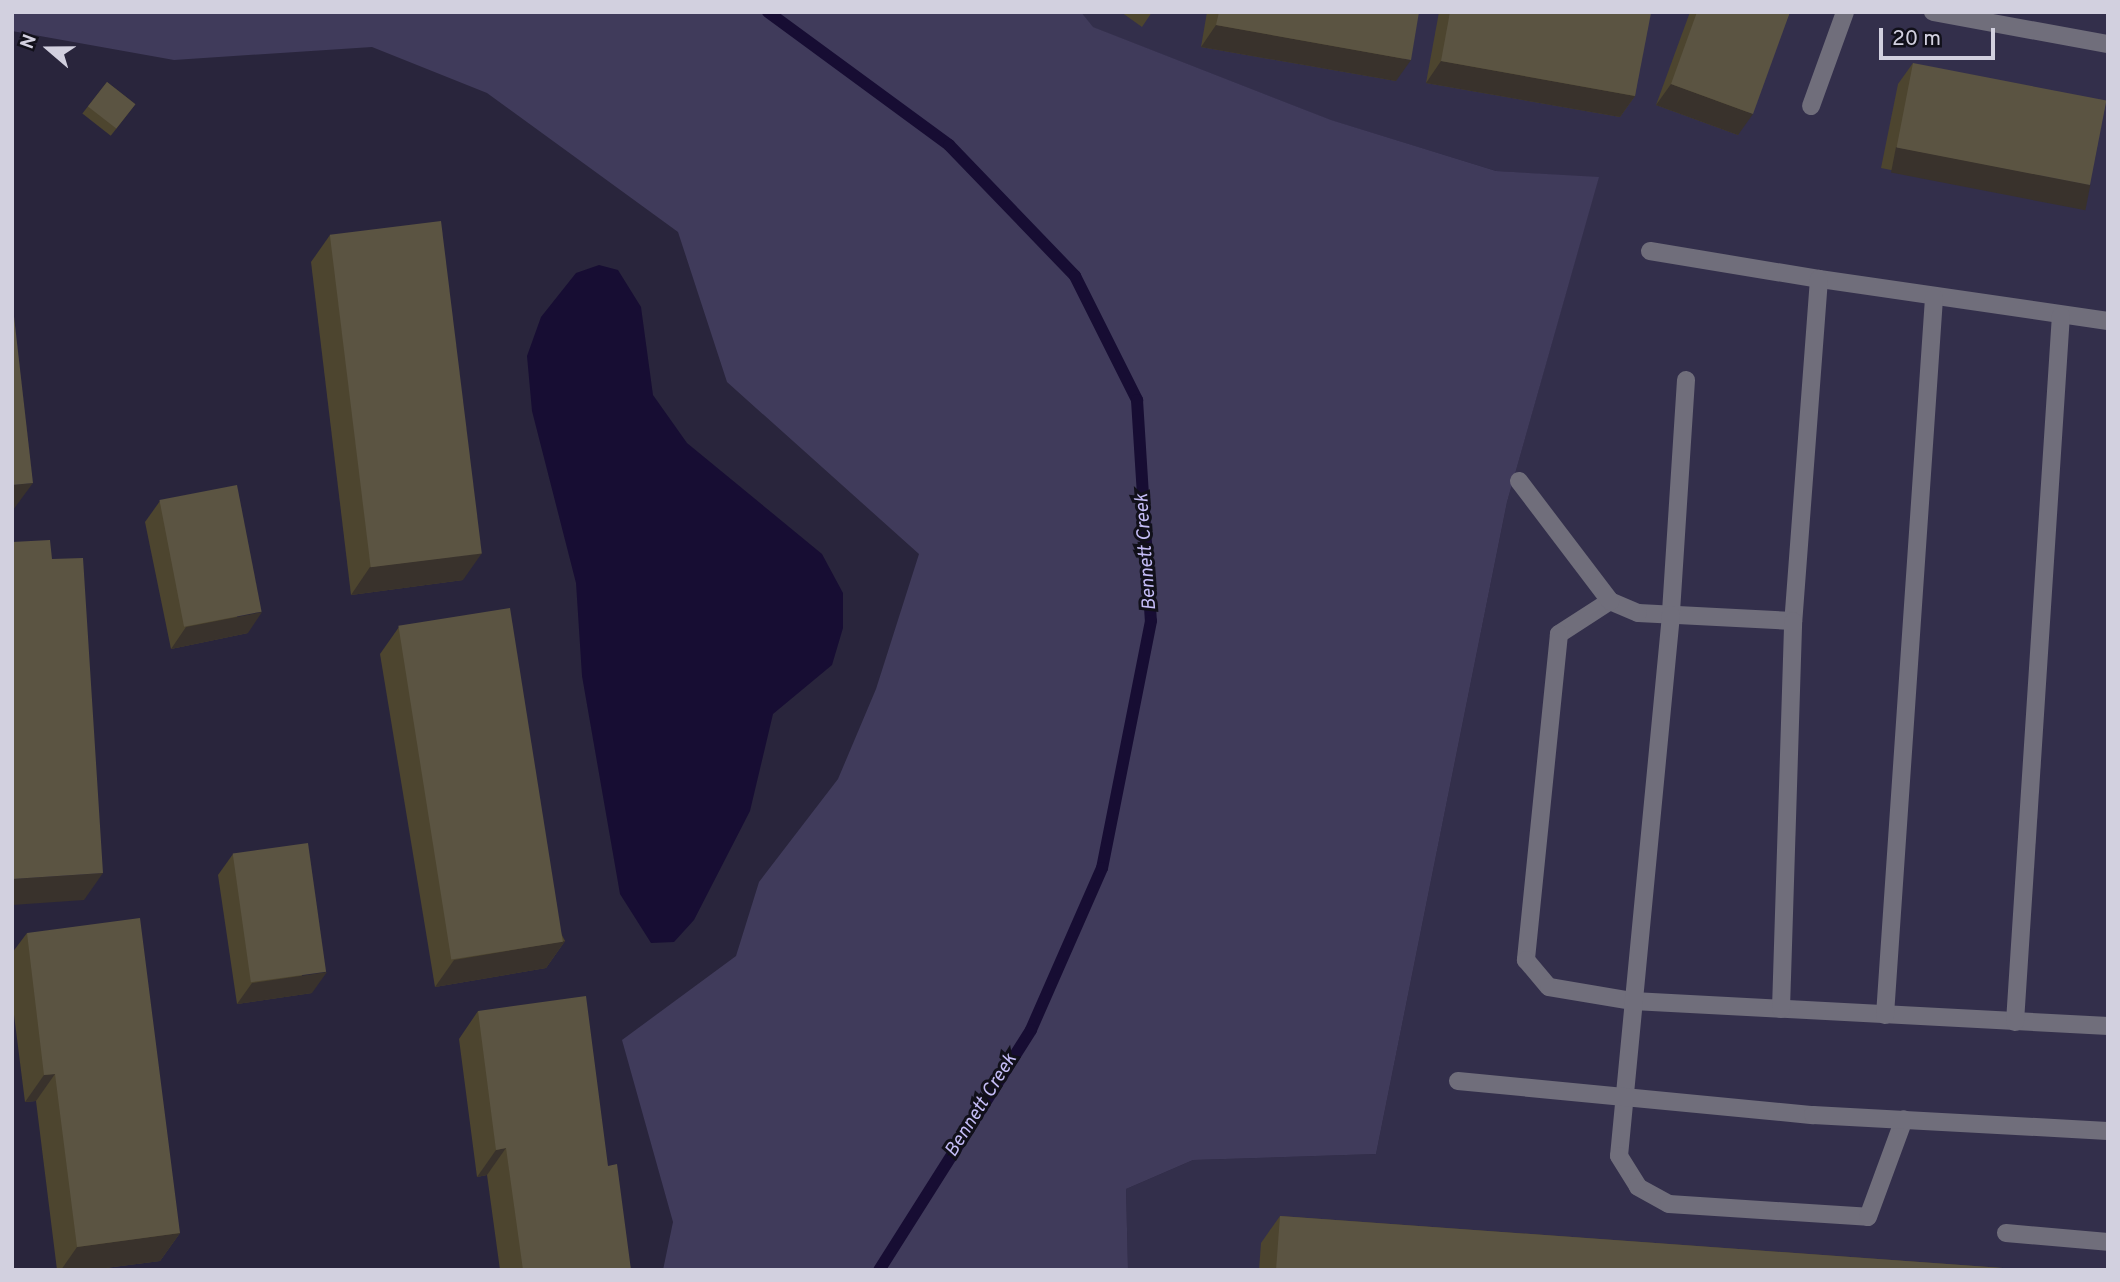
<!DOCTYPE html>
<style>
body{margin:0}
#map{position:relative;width:2120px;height:1282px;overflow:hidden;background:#29253c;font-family:Overpass,sans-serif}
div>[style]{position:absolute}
.built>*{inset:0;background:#332f4b}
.green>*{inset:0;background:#403b5b}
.water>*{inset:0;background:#170d33}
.stream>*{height:12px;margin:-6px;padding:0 6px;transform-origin:6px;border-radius:6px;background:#170d33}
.minor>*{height:18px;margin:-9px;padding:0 9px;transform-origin:9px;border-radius:9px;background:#706e7b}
.wall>*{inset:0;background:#4d452f;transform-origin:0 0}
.shaded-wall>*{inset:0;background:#39322c;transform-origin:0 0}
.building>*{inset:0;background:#5b5442;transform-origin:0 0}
span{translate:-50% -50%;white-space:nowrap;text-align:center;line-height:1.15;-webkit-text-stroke:6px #11101a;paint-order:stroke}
.water-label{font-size:19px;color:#c5bdf7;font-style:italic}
.frame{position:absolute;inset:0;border:14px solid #d2d0df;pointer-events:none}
.north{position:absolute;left:14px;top:14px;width:70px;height:70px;-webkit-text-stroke:5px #11101a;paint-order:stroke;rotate:290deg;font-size:19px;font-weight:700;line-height:28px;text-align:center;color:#d2d0df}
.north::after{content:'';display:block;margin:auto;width:24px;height:32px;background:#d2d0df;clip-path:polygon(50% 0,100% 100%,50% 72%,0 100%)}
.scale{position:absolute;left:1879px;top:28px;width:116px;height:32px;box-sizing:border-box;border:4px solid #d2d0df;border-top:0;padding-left:9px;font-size:21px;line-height:24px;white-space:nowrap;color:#d2d0df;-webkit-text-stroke:5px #11101a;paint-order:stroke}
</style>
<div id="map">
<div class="built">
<div style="clip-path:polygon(1081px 12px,2108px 12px,2108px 1270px,1128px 1270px,1126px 1189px,1193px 1160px,1376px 1154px,1507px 502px,1598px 178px,1496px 171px,1330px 120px,1092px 27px)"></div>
</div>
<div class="green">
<div style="clip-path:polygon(12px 12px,1081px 12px,1093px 27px,1331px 120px,1496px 171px,1599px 177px,1507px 502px,1376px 1154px,1193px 1160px,1126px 1189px,1128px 1270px,663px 1270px,673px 1222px,622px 1040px,736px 956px,759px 882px,838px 779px,876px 689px,919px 554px,727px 382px,678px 232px,487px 93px,372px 47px,174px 60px,12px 31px)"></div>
</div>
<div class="water">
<div style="clip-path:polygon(599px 265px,618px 270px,641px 307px,653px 395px,687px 443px,822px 554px,843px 593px,843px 628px,832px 665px,773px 714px,750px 811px,694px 920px,674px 942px,651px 943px,620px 894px,582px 676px,576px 583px,532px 411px,527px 356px,541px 317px,576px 273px)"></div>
</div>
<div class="stream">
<div style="left:768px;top:12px;width:225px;rotate:36.3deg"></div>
<div style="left:949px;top:145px;width:182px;rotate:46.1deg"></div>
<div style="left:1075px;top:276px;width:139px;rotate:63.4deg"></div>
<div style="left:1137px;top:400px;width:221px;rotate:86.4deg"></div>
<div style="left:1151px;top:621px;width:252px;rotate:101.2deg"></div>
<div style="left:1102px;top:868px;width:177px;rotate:113.7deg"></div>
<div style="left:1031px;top:1030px;width:284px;rotate:122.3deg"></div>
</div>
<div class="minor">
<div style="left:1933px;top:12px;width:178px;rotate:10.4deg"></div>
<div style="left:1811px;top:106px;width:100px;rotate:-70.1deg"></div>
<div style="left:1650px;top:251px;width:171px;rotate:9.4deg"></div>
<div style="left:2108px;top:321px;width:292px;rotate:-171.7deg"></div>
<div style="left:1819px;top:279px;width:343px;rotate:94.3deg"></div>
<div style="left:1793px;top:621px;width:155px;rotate:-177deg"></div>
<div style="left:1638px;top:613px;width:30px;rotate:-157deg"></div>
<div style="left:1610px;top:601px;width:61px;rotate:147.1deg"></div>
<div style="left:1559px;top:634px;width:328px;rotate:95.8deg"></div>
<div style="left:1526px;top:960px;width:35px;rotate:50deg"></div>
<div style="left:1549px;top:987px;width:85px;rotate:9.5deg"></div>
<div style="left:1633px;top:1001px;width:476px;rotate:3deg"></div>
<div style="left:1686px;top:380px;width:235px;rotate:93.7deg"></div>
<div style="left:1671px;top:615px;width:543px;rotate:95.49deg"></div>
<div style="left:1619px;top:1156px;width:36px;rotate:58deg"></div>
<div style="left:1638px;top:1187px;width:35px;rotate:29deg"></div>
<div style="left:1669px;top:1204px;width:199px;rotate:3.7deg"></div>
<div style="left:1868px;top:1217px;width:104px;rotate:-69.8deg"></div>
<div style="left:1519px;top:481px;width:151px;rotate:52.8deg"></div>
<div style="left:1781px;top:1009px;width:388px;rotate:-88.2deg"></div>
<div style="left:1885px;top:1015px;width:719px;rotate:-86.09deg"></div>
<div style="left:2015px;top:1022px;width:708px;rotate:-86.28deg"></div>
<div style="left:1458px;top:1081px;width:357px;rotate:5.5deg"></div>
<div style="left:1813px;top:1115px;width:295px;rotate:3.1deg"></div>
<div style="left:2006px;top:1233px;width:102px;rotate:5deg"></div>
</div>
<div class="wall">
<div style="clip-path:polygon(1121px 12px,1152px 12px,1142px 27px)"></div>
<div style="clip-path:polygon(1207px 12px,1419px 12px,1396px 81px,1201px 47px)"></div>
<div style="clip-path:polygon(1439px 12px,1647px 12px,1635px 96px,1620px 117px,1426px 83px)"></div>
<div style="clip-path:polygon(1690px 12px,1790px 12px,1738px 135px,1656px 105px)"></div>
<div style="clip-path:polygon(1913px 63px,2075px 207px,1881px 168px,1898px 84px)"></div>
<div style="left:107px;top:82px;width:36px;height:40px;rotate:38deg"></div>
<div style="clip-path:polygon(330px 235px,463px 580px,351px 595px,311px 262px)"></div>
<div style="clip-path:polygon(160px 501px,248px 633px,171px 649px,145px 522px)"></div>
<div style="clip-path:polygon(399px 627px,565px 941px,546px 968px,435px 987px,380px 654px)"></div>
<div style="clip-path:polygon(233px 854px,312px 993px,237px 1004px,218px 875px)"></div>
<div style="clip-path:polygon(27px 933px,180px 1233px,160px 1261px,90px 1270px,57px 1270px,36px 1101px,25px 1102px,12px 999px,12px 953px)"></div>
<div style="clip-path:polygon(478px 1011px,608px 1166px,631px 1270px,500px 1270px,487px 1175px,477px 1177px,459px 1039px)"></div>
<div style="clip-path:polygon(1280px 1216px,2030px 1270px,1259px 1270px,1261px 1243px)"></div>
</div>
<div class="shaded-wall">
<div style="clip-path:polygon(1216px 25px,1411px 60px,1396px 81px,1201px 47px)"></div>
<div style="clip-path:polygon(1441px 61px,1635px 96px,1620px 117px,1426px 83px)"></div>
<div style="clip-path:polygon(1671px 84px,1753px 114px,1738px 135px,1656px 105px)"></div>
<div style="left:1896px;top:147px;width:198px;height:26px;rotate:11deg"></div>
<div style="clip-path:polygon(33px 483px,13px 510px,12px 510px,12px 485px)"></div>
<div style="clip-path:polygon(482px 553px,463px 580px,351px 595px,370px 567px)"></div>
<div style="clip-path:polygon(262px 612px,248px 633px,171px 649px,186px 627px)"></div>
<div style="clip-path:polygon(103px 873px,84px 900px,12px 905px,12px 879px)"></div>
<div style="clip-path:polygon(565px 941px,546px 968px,435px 987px,454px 960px)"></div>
<div style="clip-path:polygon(327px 972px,312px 993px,237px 1004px,252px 983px)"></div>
<div style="clip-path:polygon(55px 1074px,36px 1101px,25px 1102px,44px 1075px)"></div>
<div style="clip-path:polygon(506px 1148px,487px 1175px,477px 1177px,496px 1150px)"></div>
<div style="clip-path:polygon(180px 1233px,160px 1261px,90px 1270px,61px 1270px,77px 1247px)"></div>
</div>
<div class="building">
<div style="clip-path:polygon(1219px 12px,1419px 12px,1411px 60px,1216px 25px)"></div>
<div style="clip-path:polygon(1450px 12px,1651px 13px,1635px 96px,1441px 61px)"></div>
<div style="clip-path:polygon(1697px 12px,1790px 12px,1753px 114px,1671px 84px)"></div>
<div style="left:1913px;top:63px;width:197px;height:86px;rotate:11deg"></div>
<div style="left:107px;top:82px;width:36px;height:31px;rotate:38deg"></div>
<div style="left:441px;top:221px;width:335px;height:112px;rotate:83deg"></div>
<div style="clip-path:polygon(12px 299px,33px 483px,12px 485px)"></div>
<div style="left:237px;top:485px;width:129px;height:79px;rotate:79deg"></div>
<div style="clip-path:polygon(50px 540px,52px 559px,83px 558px,103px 873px,12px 879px,12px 542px)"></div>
<div style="left:510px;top:608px;width:338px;height:113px;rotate:81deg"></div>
<div style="left:308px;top:843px;width:130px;height:76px;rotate:82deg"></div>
<div style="clip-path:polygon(140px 918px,180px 1233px,77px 1247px,55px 1074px,44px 1075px,27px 933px)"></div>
<div style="clip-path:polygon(586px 996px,608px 1166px,617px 1164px,631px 1270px,523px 1270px,506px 1148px,496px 1150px,478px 1011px)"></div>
<div style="clip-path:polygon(1280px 1216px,2030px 1270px,1276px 1270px)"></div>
</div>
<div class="water-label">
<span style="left:1147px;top:552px;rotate:-94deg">Bennett Creek</span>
<span style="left:982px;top:1106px;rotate:-58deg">Bennett Creek</span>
</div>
<div class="frame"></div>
<div class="north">N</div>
<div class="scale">20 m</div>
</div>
